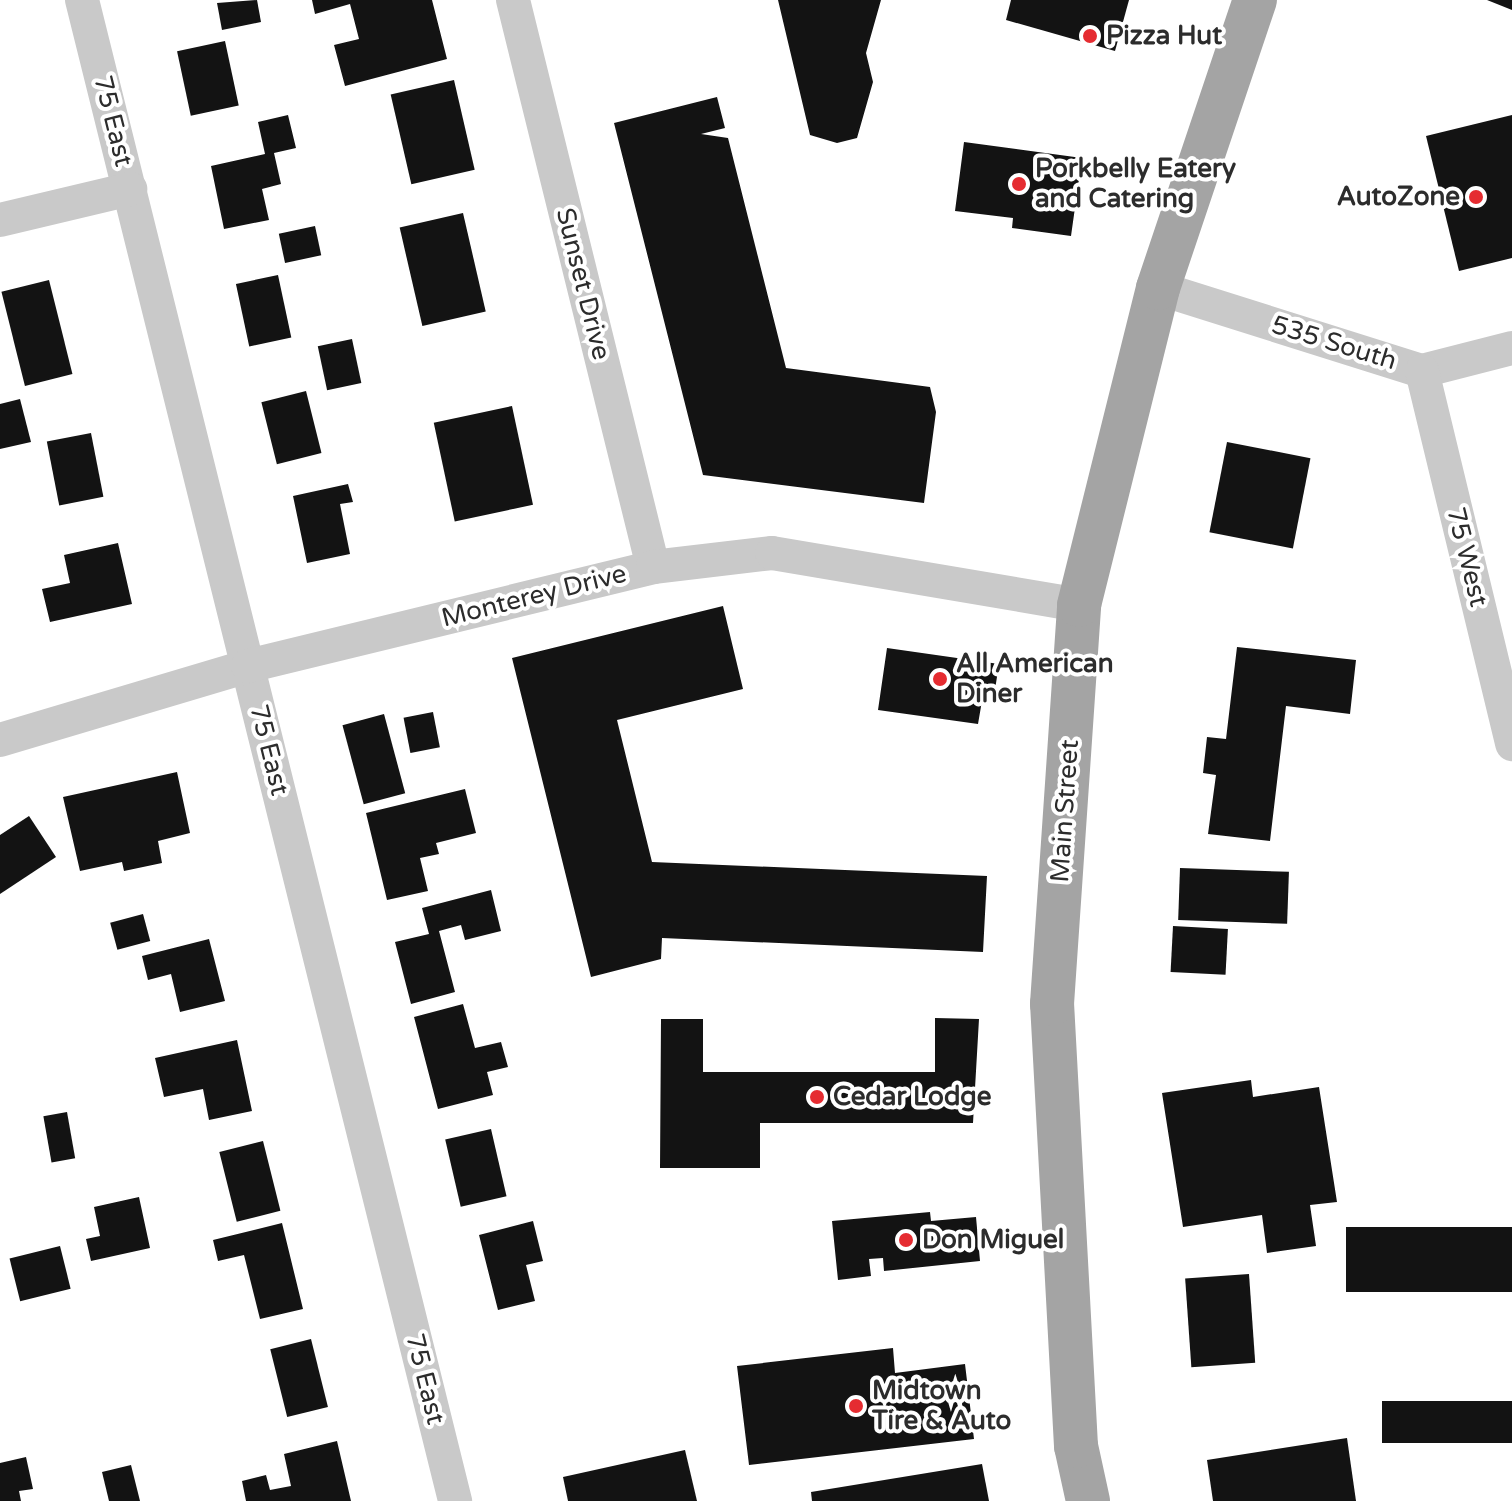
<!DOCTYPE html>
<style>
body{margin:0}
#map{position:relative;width:1512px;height:1501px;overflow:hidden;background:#fff;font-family:"Varela Round",sans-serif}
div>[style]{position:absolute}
.building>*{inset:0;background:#131313;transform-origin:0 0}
.minor>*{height:34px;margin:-17px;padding:0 17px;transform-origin:17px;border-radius:17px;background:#c9c9c9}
.major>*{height:44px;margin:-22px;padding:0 22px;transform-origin:22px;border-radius:22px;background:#a4a4a4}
.dots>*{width:22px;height:22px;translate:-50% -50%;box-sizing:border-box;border:4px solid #fff;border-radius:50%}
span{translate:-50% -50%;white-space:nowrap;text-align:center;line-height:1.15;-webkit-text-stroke:8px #fff;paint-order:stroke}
.poi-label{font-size:26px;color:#2c2c2c;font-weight:700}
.left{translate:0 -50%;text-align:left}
.right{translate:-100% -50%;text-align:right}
.street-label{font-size:26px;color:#2c2c2c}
</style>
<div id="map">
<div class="building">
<div style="clip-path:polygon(257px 0,261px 22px,222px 30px,217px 3px)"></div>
<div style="clip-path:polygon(312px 0,432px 0,447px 59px,345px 86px,334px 45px,359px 39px,350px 4px,315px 14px)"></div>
<div style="clip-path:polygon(778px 0,881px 0,866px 53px,873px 82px,857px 138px,837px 143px,810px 135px)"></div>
<div style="clip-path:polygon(1011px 0,1129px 0,1115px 51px,1006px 20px)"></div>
<div style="clip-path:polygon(1487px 0,1512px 0,1512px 10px)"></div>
<div style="left:225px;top:41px;width:66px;height:49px;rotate:78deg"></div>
<div style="left:454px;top:80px;width:92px;height:65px;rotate:77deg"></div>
<div style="clip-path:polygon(717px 97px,725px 128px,701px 134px,728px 138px,786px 368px,930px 387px,936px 412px,924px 503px,703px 475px,614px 123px)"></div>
<div style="clip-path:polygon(288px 115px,296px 148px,274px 153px,281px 184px,262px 189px,269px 220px,224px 229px,211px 166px,265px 154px,258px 122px)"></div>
<div style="clip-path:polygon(1512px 115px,1512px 258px,1459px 271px,1426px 136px)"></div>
<div style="clip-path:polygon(964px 142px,1082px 158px,1071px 236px,1012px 228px,1013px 218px,955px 211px)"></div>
<div style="left:463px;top:213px;width:101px;height:65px;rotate:77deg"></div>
<div style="left:315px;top:226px;width:30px;height:37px;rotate:78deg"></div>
<div style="left:278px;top:275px;width:64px;height:43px;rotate:78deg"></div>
<div style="left:49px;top:280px;width:97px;height:49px;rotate:76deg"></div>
<div style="left:352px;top:339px;width:45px;height:35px;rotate:78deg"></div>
<div style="left:306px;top:391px;width:64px;height:46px;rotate:76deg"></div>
<div style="clip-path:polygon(20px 399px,31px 442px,0 449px,0 404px)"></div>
<div style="left:512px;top:406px;width:101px;height:80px;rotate:78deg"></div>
<div style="left:91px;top:433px;width:65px;height:45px;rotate:79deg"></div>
<div style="left:1227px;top:442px;width:85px;height:92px;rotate:11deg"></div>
<div style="clip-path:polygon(348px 484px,353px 502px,340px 504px,350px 554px,307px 563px,293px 496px)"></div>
<div style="clip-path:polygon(118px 543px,132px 604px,50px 622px,42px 589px,70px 583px,64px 555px)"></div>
<div style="clip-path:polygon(723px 606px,743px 689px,617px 720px,652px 862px,987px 876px,983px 952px,662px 938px,661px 959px,591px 977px,512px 658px)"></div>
<div style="clip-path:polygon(1237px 647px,1356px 660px,1350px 714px,1286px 706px,1270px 841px,1208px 834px,1216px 775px,1203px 773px,1207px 737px,1226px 739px)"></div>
<div style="clip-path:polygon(887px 648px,999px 664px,994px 696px,983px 695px,978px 724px,878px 710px)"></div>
<div style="left:433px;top:712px;width:36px;height:30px;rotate:79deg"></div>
<div style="left:384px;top:714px;width:82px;height:43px;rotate:75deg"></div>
<div style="clip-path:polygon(177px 772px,190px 833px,158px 841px,162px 863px,124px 871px,122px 862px,80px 871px,63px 797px)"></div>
<div style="clip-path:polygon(465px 789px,476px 833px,436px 843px,439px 854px,420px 858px,428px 891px,387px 900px,366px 813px)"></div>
<div style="clip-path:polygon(29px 816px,56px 857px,0 894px,0 835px)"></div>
<div style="left:1180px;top:868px;width:109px;height:52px;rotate:2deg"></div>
<div style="clip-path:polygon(491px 890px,501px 931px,465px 940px,461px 925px,439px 931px,455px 992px,411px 1004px,395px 942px,429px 934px,422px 908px)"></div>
<div style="left:143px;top:914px;width:28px;height:34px;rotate:75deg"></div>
<div style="left:1173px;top:926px;width:55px;height:46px;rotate:3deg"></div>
<div style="clip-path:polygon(209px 939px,225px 1001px,180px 1012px,171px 974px,148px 980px,142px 956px)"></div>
<div style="clip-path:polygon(463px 1004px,475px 1048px,501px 1042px,508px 1067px,487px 1072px,493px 1095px,438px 1109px,414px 1017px)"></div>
<div style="clip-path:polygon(935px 1018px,979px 1019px,973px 1123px,760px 1123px,760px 1168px,660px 1168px,661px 1019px,703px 1019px,703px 1072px,935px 1072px)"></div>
<div style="clip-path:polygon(237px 1040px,252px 1111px,209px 1120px,203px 1089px,164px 1097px,155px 1058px)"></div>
<div style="clip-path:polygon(1251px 1080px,1253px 1097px,1319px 1087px,1337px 1202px,1310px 1205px,1316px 1246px,1267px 1253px,1262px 1215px,1183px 1227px,1162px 1093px)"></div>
<div style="left:67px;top:1112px;width:47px;height:24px;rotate:80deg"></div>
<div style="left:491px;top:1129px;width:69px;height:47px;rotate:77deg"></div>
<div style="left:263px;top:1141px;width:72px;height:45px;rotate:76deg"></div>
<div style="clip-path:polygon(139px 1197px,150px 1248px,91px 1261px,86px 1239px,100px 1236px,94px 1207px)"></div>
<div style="clip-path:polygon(930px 1212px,931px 1221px,976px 1217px,980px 1261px,884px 1271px,883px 1258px,869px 1259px,871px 1276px,838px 1280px,832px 1221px)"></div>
<div style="clip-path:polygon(533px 1221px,543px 1261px,526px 1265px,535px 1301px,498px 1310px,479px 1235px)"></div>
<div style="clip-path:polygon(282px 1223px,303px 1309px,260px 1319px,244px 1255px,218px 1261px,213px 1240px)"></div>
<div style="left:1512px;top:1227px;width:65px;height:166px;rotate:90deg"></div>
<div style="left:60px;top:1246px;width:44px;height:52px;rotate:76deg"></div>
<div style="left:1249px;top:1274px;width:89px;height:64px;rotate:86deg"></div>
<div style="left:311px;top:1339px;width:70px;height:42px;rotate:76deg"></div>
<div style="clip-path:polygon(893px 1348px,895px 1373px,965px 1364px,974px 1439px,749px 1465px,737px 1366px)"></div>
<div style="left:1512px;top:1401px;width:42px;height:130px;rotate:90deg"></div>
<div style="clip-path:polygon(1347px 1438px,1356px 1501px,1213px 1501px,1207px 1460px)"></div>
<div style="clip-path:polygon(337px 1441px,351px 1501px,246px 1501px,242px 1481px,266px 1475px,270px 1490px,291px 1486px,284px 1454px)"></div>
<div style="clip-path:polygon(685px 1450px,697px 1501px,568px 1501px,563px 1477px)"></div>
<div style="clip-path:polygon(26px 1457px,33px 1489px,19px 1491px,21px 1501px,0 1501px,0 1463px)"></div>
<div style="clip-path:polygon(982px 1464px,989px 1501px,812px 1501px,811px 1492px)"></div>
<div style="clip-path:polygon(131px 1465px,140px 1501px,109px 1501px,102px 1472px)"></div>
</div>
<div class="minor">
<div style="left:82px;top:0;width:1547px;rotate:76.04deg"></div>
<div style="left:513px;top:0;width:584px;rotate:76.13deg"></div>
<div style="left:0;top:220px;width:134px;rotate:-13.4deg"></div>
<div style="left:1158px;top:288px;width:277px;rotate:17.5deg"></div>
<div style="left:1422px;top:371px;width:93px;rotate:-14.3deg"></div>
<div style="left:1422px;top:371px;width:384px;rotate:76.4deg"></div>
<div style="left:0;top:740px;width:259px;rotate:-16.6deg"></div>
<div style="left:248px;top:666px;width:417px;rotate:-13.7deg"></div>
<div style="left:653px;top:567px;width:120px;rotate:-6.7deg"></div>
<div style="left:772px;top:553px;width:311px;rotate:9.6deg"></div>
</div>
<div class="major">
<div style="left:1088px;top:1501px;width:56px;rotate:-102.3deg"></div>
<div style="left:1076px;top:1446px;width:443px;rotate:-93.1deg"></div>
<div style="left:1052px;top:1004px;width:400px;rotate:-86.1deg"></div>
<div style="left:1079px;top:605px;width:327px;rotate:-76deg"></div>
<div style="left:1158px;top:288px;width:304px;rotate:-71.4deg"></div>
</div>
<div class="dots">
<div style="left:1090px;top:36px;background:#e52c31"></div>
<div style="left:1019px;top:184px;background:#e52c31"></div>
<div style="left:1476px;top:197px;background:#e52c31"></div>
<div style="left:940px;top:679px;background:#e52c31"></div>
<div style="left:817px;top:1097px;background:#e52c31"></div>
<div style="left:906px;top:1240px;background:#e52c31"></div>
<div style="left:856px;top:1406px;background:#e52c31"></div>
</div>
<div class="poi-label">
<span class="left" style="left:1106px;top:36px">Pizza Hut</span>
<span class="left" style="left:1035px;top:184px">Porkbelly Eatery<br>and Catering</span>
<span class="right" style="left:1460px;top:197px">AutoZone</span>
<span class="left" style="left:956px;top:679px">All American<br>Diner</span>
<span class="left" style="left:833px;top:1097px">Cedar Lodge</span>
<span class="left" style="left:922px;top:1240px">Don Miguel</span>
<span class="left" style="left:872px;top:1406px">Midtown<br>Tire &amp; Auto</span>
</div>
<div class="street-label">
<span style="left:113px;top:121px;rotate:76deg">75 East</span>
<span style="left:583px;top:284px;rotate:76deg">Sunset Drive</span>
<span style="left:1334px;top:343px;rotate:17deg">535 South</span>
<span style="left:1467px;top:557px;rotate:76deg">75 West</span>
<span style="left:534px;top:596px;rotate:-14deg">Monterey Drive</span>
<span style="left:269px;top:750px;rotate:76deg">75 East</span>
<span style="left:1065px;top:811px;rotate:-86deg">Main Street</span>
<span style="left:425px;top:1379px;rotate:76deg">75 East</span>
</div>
</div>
